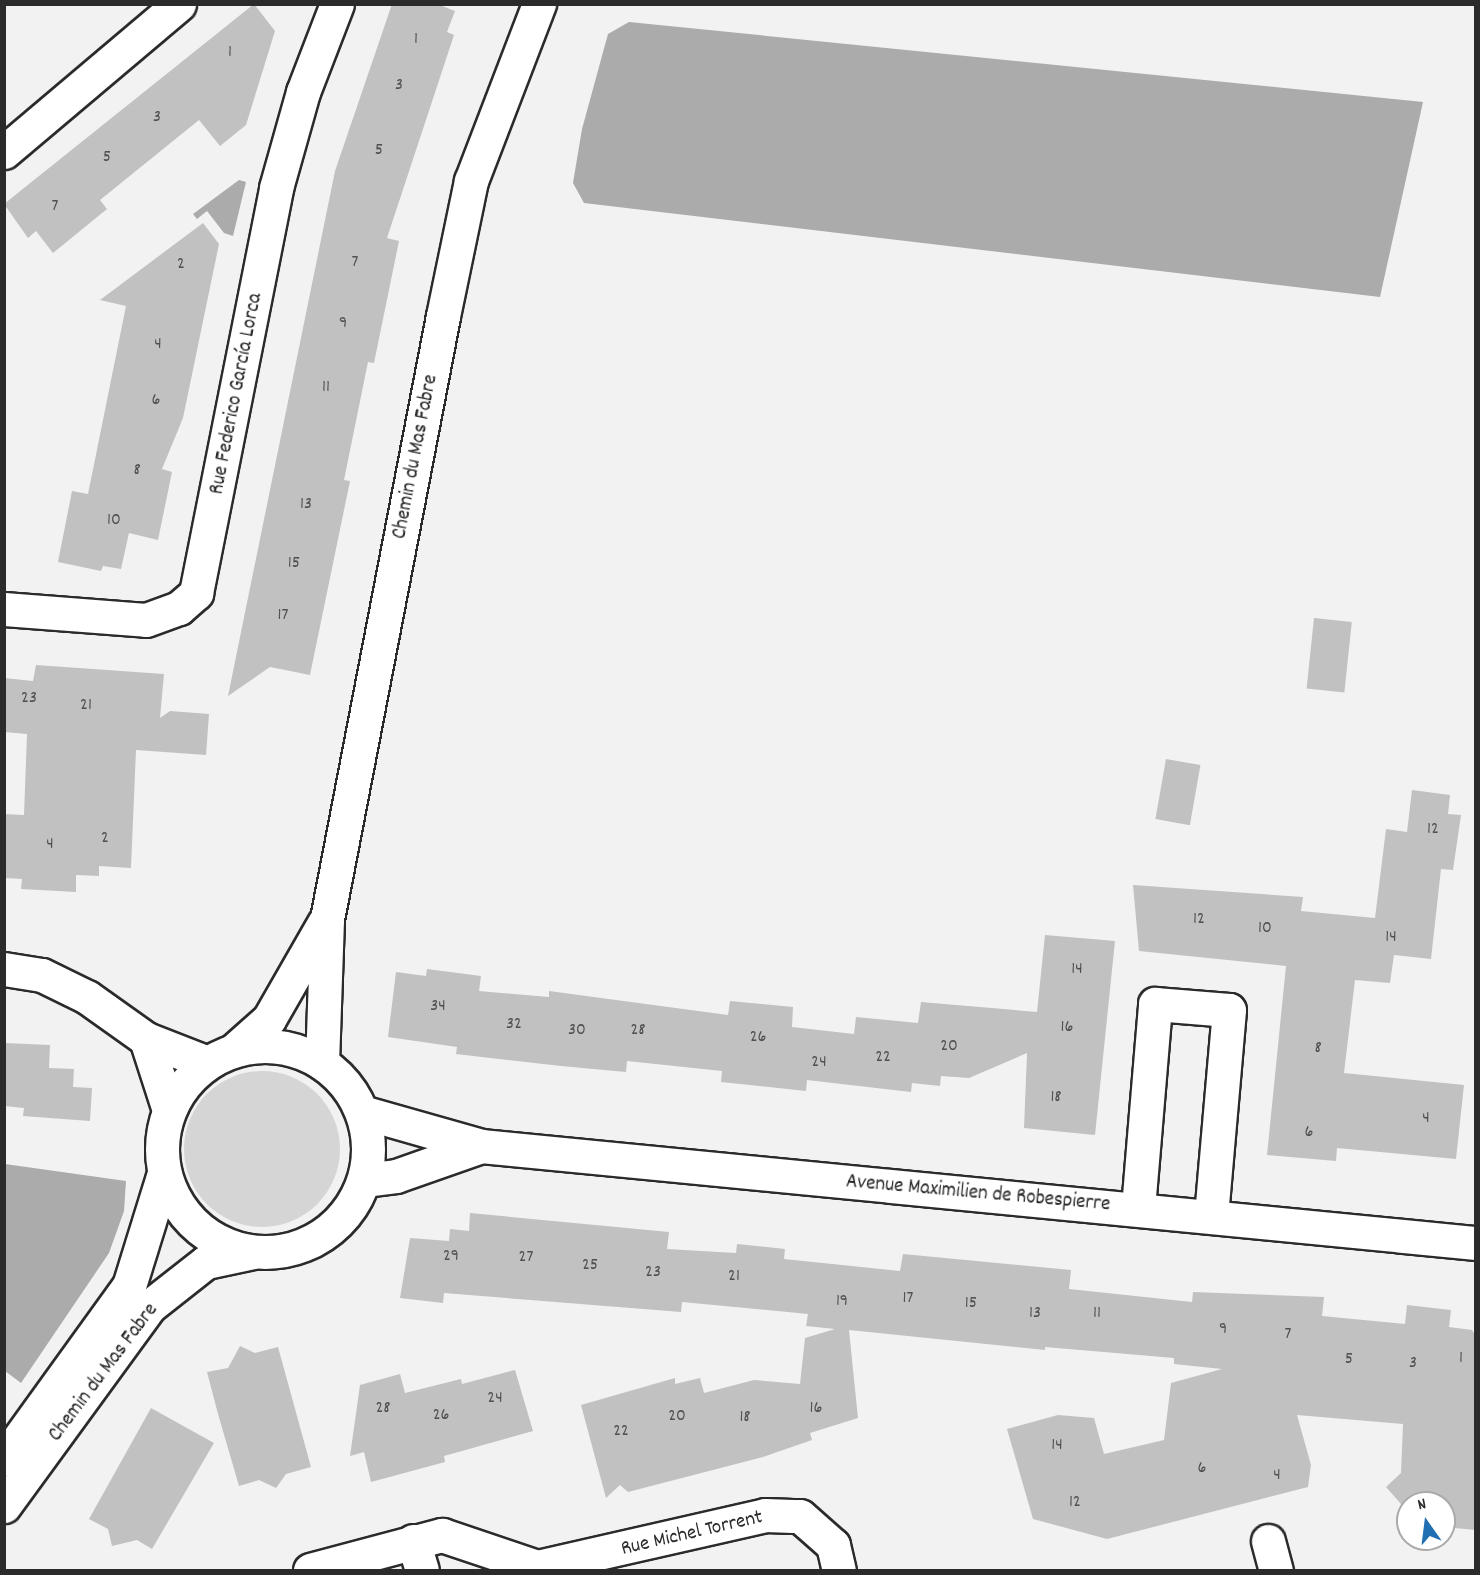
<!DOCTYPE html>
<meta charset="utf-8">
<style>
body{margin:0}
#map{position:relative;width:1480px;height:1575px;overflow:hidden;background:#f2f2f2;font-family:Dekko,sans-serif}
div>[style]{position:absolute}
.green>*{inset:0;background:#d5d5d5}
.round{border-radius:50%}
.water>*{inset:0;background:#ababab}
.building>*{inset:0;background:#c1c1c1;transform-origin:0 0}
.roads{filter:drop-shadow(2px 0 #2b2b2b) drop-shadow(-2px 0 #2b2b2b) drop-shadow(0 2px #2b2b2b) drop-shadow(0 -2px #2b2b2b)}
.minor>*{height:33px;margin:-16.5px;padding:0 16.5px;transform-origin:16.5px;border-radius:16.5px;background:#fff}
.minor>.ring{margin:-16.5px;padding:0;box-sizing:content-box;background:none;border:33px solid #fff;border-radius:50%}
span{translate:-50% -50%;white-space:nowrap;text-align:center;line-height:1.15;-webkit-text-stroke:4.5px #fff;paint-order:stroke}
.number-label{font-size:18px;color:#505050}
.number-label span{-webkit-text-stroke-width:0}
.street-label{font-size:21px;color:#2b2b2b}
.frame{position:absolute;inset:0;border:6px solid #2b2b2b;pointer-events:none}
.north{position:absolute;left:1396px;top:1491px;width:60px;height:60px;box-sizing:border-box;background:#fff;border:2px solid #aaa;border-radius:50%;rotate:346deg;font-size:16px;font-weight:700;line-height:24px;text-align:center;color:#2b2b2b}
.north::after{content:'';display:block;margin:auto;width:21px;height:27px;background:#1f6fb2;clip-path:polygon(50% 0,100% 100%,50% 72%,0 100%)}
</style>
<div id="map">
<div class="green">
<div class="round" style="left:184px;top:1071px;width:156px;height:156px"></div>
</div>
<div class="water">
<div style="clip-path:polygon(629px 22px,1423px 102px,1380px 297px,584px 203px,573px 183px,582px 129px,608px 34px)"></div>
<div style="clip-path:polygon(239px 180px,246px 182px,233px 236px,224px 233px,207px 211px,197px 219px,193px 214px)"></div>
<div style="clip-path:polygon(5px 1164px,126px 1181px,124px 1211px,109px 1253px,21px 1383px,5px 1371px)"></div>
</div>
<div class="building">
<div style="clip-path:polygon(254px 4px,275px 31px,246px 125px,220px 146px,199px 120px,100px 200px,107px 209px,53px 253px,36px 231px,28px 238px,4px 204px)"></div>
<div style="clip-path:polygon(392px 4px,437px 4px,455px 11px,447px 32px,454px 35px,387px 238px,399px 241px,374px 363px,368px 362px,344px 480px,350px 481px,310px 675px,270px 667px,228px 696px,335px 171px)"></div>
<div style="clip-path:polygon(203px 223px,219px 244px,183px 418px,162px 469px,172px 472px,158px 540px,129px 533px,121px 569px,103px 566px,101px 571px,58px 562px,72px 491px,88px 494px,126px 306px,100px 300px)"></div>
<div style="left:1314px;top:618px;width:38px;height:71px;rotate:6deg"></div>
<div style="clip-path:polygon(36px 665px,164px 674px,160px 718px,170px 711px,209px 714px,206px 755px,136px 750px,131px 868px,99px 866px,99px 876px,76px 875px,76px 892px,21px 889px,22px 879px,4px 878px,4px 814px,24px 815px,27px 734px,4px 732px,4px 678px,33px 681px)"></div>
<div style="left:1166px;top:759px;width:35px;height:61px;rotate:10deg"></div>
<div style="clip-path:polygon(1412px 790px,1450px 795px,1448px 814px,1461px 815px,1453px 870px,1441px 869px,1431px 959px,1394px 955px,1390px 983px,1355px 980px,1344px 1073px,1464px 1085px,1456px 1159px,1337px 1148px,1336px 1161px,1267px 1155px,1286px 966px,1139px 951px,1133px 885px,1303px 897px,1301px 911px,1375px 918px,1386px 829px,1407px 832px)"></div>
<div style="clip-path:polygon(1045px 935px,1115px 941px,1095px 1135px,1024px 1128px,1027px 1053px,969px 1078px,941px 1076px,940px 1086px,912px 1083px,911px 1092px,807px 1080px,806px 1091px,721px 1082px,722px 1071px,627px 1061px,626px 1072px,561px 1066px,456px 1054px,457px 1047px,388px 1037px,396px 972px,426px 976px,427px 969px,481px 976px,479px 991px,549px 997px,549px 991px,728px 1015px,730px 1001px,793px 1007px,792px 1027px,854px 1034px,856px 1017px,918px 1023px,921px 1002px,1037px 1012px)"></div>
<div style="clip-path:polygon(4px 1043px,50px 1045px,49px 1068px,74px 1069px,73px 1087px,92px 1088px,90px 1121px,23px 1116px,24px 1108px,4px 1106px)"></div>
<div style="clip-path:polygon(470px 1213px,669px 1232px,667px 1249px,736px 1253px,737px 1244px,785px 1249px,784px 1259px,900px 1271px,903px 1254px,1071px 1270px,1069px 1289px,1192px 1302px,1193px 1292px,1324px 1297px,1322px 1316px,1405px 1324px,1407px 1305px,1451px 1310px,1449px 1327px,1472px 1330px,1476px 1336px,1476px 1530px,1444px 1527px,1444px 1503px,1408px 1503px,1408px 1523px,1400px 1522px,1401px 1504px,1386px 1487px,1401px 1473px,1403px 1424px,1297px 1415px,1311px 1465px,1308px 1487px,1107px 1539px,1033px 1519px,1007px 1429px,1058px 1415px,1094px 1418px,1104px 1454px,1164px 1440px,1171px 1383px,1222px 1369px,1174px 1364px,1174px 1358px,1045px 1347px,1045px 1350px,849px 1330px,858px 1418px,810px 1433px,812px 1440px,763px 1457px,628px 1492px,620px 1485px,606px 1498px,581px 1405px,675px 1378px,675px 1384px,700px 1378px,704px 1393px,754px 1380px,800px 1384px,805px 1338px,835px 1329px,806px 1326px,808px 1314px,682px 1302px,681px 1312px,444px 1293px,443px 1303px,400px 1298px,410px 1238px,449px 1241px,450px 1229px,469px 1231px)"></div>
<div style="clip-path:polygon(240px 1346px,255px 1353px,278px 1347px,311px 1467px,286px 1474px,276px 1488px,259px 1480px,239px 1486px,218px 1414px,207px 1372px,228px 1368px)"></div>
<div style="clip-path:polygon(515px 1370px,533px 1431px,444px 1456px,445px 1462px,371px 1482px,364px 1452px,350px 1456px,360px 1385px,400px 1374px,405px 1393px,461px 1379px,462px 1384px)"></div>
<div style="clip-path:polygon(151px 1408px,214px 1443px,152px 1549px,137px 1540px,112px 1546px,108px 1529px,89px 1519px)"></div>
</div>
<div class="roads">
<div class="minor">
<div style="left:4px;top:152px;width:229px;rotate:-40.2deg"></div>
<div style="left:4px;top:609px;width:142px;rotate:4.4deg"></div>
<div style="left:146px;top:620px;width:35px;rotate:-20deg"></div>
<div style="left:179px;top:608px;width:23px;rotate:-41deg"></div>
<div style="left:196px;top:593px;width:413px;rotate:-78.8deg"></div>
<div style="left:276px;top:188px;width:100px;rotate:-74.3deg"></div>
<div style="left:303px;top:92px;width:94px;rotate:-68.9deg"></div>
<div style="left:4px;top:969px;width:38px;rotate:9deg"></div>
<div style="left:42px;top:975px;width:50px;rotate:26.1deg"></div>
<div style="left:87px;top:997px;width:72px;rotate:35.4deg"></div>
<div style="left:146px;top:1039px;width:66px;rotate:21.2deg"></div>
<div style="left:146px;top:1039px;width:75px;rotate:72.1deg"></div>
<div class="ring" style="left:162px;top:1046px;width:173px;height:173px"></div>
<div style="left:234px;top:1050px;width:47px;rotate:-41.5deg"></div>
<div style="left:269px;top:1019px;width:111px;rotate:-60.2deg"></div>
<div style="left:322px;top:1063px;width:144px;rotate:-88deg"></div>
<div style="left:327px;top:919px;width:614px;rotate:-79.11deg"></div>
<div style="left:443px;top:316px;width:138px;rotate:-78.3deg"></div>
<div style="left:471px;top:181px;width:190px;rotate:-69deg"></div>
<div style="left:362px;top:1112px;width:124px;rotate:15.9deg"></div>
<div style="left:481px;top:1146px;width:1000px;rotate:5.57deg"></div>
<div style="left:364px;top:1180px;width:32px;rotate:-7deg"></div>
<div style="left:396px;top:1176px;width:90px;rotate:-19.4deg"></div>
<div style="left:1138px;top:1208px;width:205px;rotate:-85.2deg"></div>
<div style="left:1155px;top:1004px;width:74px;rotate:4.6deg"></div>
<div style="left:1229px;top:1010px;width:207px;rotate:95deg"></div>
<div style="left:4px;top:1459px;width:213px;rotate:-54.2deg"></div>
<div style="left:129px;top:1286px;width:118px;rotate:-72.8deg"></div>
<div style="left:4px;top:1506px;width:248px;rotate:-53.9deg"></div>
<div style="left:150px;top:1306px;width:71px;rotate:-38.2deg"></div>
<div style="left:206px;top:1262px;width:48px;rotate:-12deg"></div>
<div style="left:413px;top:1541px;width:30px;rotate:73deg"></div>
<div style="left:1268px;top:1541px;width:30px;rotate:75deg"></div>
<div style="left:310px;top:1570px;width:137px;rotate:-14.9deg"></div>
<div style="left:442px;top:1535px;width:100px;rotate:18.6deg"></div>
<div style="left:537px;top:1567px;width:234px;rotate:-12.8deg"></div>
<div style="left:765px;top:1515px;width:35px;rotate:2deg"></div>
<div style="left:800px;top:1516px;width:44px;rotate:41.3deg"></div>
<div style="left:833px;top:1545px;width:26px;rotate:77deg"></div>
</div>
</div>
<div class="number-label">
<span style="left:416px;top:40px">1</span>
<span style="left:230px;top:53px">1</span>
<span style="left:399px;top:86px">3</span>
<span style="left:157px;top:118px">3</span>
<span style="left:379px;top:151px">5</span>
<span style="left:107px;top:158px">5</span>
<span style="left:55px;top:207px">7</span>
<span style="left:355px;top:263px">7</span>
<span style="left:181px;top:265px">2</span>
<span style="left:343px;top:324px">9</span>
<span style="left:158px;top:345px">4</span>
<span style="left:326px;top:388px">11</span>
<span style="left:156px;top:401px">6</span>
<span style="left:137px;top:471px">8</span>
<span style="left:306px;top:505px">13</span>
<span style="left:114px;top:521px">10</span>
<span style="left:294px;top:564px">15</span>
<span style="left:283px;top:616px">17</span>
<span style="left:29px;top:699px">23</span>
<span style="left:86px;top:706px">21</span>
<span style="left:1433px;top:830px">12</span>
<span style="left:105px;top:839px">2</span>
<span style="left:50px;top:845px">4</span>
<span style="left:1199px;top:920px">12</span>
<span style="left:1265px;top:929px">10</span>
<span style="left:1391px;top:938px">14</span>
<span style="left:1077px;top:970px">14</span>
<span style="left:438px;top:1007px">34</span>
<span style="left:514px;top:1025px">32</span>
<span style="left:1067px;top:1028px">16</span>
<span style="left:577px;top:1031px">30</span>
<span style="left:638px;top:1031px">28</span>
<span style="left:758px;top:1038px">26</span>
<span style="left:949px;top:1047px">20</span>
<span style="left:1318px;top:1049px">8</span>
<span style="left:883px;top:1058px">22</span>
<span style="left:819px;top:1063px">24</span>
<span style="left:1056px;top:1098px">18</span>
<span style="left:1426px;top:1119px">4</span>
<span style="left:1309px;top:1133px">6</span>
<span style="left:451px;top:1257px">29</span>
<span style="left:526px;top:1258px">27</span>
<span style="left:590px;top:1266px">25</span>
<span style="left:653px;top:1273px">23</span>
<span style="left:734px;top:1277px">21</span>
<span style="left:908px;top:1299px">17</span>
<span style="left:842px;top:1302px">19</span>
<span style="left:971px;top:1304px">15</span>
<span style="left:1035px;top:1314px">13</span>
<span style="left:1097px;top:1314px">11</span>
<span style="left:1223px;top:1330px">9</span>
<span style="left:1288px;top:1335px">7</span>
<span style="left:1461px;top:1359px">1</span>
<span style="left:1349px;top:1360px">5</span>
<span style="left:1413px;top:1364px">3</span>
<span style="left:495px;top:1399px">24</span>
<span style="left:383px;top:1409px">28</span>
<span style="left:816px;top:1409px">16</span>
<span style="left:441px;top:1416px">26</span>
<span style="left:677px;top:1417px">20</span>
<span style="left:745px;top:1418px">18</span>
<span style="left:621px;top:1432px">22</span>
<span style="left:1057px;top:1446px">14</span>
<span style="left:1202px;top:1469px">6</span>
<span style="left:1277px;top:1476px">4</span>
<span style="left:1075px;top:1503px">12</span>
</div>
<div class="street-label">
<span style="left:237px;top:394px;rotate:-79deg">Rue Federico García Lorca</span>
<span style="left:416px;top:457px;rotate:-79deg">Chemin du Mas Fabre</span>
<span style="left:978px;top:1194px;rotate:5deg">Avenue Maximilien de Robespierre</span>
<span style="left:104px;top:1373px;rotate:-53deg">Chemin du Mas Fabre</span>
<span style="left:692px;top:1534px;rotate:-13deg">Rue Michel Torrent</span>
</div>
<div class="frame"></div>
<div class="north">N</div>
</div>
